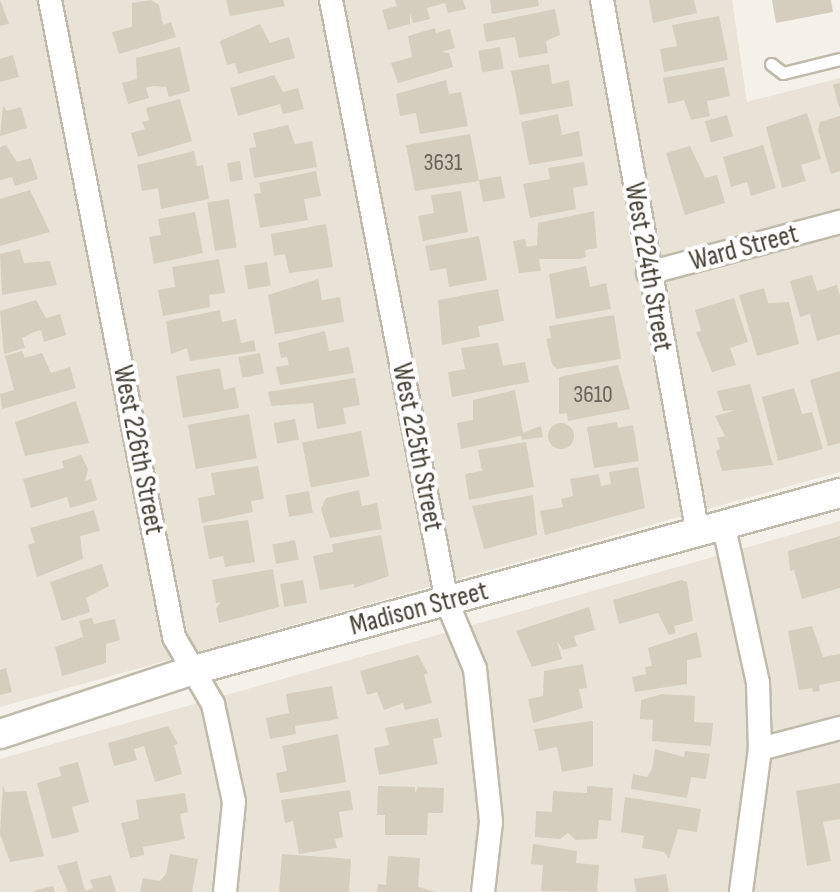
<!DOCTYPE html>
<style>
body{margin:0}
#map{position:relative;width:840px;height:892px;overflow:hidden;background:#f4f1e8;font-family:"Sofia Sans Condensed",sans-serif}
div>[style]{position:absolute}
.residential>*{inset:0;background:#e8e3d6}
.building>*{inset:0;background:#d5cebe;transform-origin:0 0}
.round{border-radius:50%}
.roads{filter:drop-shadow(2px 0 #bfbaab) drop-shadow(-2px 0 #bfbaab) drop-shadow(0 2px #bfbaab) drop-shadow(0 -2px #bfbaab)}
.service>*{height:11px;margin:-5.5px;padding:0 5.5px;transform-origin:5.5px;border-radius:5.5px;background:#fff}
.minor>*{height:22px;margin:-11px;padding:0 11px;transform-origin:11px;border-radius:11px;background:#fff}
.tertiary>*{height:28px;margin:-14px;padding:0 14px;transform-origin:14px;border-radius:14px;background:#fff}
span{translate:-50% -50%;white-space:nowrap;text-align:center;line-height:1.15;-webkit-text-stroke:8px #fff;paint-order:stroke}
.number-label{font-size:24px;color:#6a6559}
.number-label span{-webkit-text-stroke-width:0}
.street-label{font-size:28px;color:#474237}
</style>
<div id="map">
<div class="residential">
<div style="clip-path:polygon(0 0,732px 0,747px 102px,840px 78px,840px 472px,0 707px)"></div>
<div style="clip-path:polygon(840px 521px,840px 892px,0 892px,0 759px)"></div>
</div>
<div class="building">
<div style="clip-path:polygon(0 0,9px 24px,0 26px)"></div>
<div style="clip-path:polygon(151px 0,159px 5px,163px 25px,171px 22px,176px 37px,119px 54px,112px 32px,132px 27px,132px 3px)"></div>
<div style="clip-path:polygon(226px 0,283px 0,285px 6px,230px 16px)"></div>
<div style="clip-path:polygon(395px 0,463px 0,466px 9px,448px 13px,445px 3px,427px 8px,430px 19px,413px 23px,410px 13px,410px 24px,388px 30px,382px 10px,397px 6px)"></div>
<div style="clip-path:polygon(490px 0,538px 0,539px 6px,492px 14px)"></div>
<div style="clip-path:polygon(649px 0,694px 0,697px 13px,653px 23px)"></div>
<div style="clip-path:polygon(772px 0,831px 0,833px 12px,776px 23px)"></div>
<div style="clip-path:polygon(555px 9px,560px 35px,546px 41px,548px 53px,519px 58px,515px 37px,486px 42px,483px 24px)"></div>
<div style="clip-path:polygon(719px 16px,728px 60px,664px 72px,660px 49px,677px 46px,672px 25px)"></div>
<div style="clip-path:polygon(260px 24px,270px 43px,289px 37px,295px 58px,238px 74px,235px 63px,227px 65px,220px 41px)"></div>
<div style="clip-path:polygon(435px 28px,436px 33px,450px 29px,455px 48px,441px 52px,449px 53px,453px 67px,398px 83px,391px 63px,412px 57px,408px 36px)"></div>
<div style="clip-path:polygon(180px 47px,190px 91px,169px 97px,166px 87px,153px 86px,146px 88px,149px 98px,128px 104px,122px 83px,137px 79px,136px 58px)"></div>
<div style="left:500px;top:47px;width:22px;height:22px;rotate:80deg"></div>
<div style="clip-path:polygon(13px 55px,19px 77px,0 82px,0 59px)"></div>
<div style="clip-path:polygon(549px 64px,552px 84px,569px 80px,573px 106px,520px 115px,511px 71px)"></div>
<div style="clip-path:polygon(724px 67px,730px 96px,707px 101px,710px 116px,691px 120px,684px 100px,668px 104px,663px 78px)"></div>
<div style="clip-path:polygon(274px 75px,283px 92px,298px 88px,304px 109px,283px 114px,280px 104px,238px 116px,230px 88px)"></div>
<div style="clip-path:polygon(446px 80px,449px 94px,461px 92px,468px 126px,420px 134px,416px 113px,400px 116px,396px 94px)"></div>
<div style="clip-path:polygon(840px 83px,840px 107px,839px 107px,833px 85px)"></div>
<div style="clip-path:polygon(180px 99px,192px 141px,138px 157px,131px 133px,145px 129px,142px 122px,149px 120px,146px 108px)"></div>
<div style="clip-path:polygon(3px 106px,7px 111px,21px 107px,27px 128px,0 136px)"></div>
<div style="clip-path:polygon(807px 113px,821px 159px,801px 165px,806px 181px,782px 188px,766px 127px)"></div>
<div style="clip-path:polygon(558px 114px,562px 135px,579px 131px,583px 156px,529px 165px,521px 122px)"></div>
<div style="left:727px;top:115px;width:22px;height:23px;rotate:74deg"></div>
<div style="clip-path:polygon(840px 116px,840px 171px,831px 174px,818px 130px,820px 122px)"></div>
<div style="clip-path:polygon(288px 125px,295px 144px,312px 141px,317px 167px,254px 178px,249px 148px,256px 147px,253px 133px)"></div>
<div style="clip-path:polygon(470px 134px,479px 180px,501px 176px,505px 198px,483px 202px,479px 181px,415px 191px,406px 145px)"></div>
<div style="clip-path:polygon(6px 145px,17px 162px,31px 158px,38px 179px,15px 186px,12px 177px,0 180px,0 147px)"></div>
<div style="clip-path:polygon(763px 145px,776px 188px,751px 196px,747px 182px,731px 187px,723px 157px)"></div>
<div style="clip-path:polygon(690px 146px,705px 178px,717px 175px,725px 203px,685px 215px,666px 153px)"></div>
<div style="clip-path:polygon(194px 151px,197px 166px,203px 165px,209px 199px,161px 209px,158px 188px,142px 191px,137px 165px)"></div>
<div style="left:240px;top:161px;width:19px;height:13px;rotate:81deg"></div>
<div style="clip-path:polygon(584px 162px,588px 185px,573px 188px,576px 209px,530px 218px,523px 184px,550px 179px,548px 168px)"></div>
<div style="clip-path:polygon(316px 171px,321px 196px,304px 199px,308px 220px,260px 228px,254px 194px,261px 193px,259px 183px)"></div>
<div style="clip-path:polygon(30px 190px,50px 232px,0 246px,0 199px)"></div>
<div style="clip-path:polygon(461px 191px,468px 232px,423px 241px,418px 216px,434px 213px,431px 195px)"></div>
<div style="left:229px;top:199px;width:49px;height:22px;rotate:81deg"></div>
<div style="clip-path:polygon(594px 211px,597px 248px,585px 250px,586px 257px,579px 259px,539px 259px,541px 271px,519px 273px,513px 241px,525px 239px,527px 247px,537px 245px,538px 223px)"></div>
<div style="clip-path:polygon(195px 212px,203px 253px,154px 264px,149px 237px,161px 235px,158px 219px)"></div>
<div style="clip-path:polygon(326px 224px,333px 267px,289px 273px,285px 254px,274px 256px,271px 234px)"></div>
<div style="clip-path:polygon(479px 236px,487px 280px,449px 287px,446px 268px,430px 271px,425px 246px)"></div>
<div style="clip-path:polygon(20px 249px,24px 263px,50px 261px,57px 285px,2px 295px,0 254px)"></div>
<div style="clip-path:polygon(219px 259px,225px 293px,209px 295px,210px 307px,163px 316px,158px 290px,175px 287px,172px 267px)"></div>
<div style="left:267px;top:262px;width:24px;height:23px;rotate:81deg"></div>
<div style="clip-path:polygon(586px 266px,590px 287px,606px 283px,611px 309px,556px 319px,549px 274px)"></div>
<div style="clip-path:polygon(812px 275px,817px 291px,837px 285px,840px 296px,840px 334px,817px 341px,810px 314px,800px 317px,790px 281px)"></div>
<div style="clip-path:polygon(318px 279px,322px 300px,340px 297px,344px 322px,275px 334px,268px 295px)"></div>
<div style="clip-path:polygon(764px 288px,768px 303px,789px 302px,799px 344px,757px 356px,739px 295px)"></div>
<div style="clip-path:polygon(498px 289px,504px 321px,478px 326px,480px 337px,442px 345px,438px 300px)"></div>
<div style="clip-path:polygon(734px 298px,748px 342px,730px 348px,736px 365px,712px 372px,696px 332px,701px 331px,695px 310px)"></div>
<div style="clip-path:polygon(36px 300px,46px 318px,60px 314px,66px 335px,44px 342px,41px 330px,34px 332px,22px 338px,25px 348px,4px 354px,0 311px)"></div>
<div style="clip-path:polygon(220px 310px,222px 322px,236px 319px,241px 343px,254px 340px,256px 351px,190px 361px,187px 348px,171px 354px,166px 321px)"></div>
<div style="clip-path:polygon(614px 315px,621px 359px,557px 369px,552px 364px,546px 339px,551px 338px,549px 326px)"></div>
<div style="clip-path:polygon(325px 331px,329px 351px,349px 347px,354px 373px,280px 385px,276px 367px,289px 365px,287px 357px,281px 358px,278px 343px)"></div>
<div style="clip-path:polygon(498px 343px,503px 366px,525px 362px,529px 382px,452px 397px,448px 372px,465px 369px,461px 348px)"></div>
<div style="clip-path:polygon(22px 351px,25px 358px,42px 353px,51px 373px,70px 367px,76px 388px,2px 409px,0 394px,14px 390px,5px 356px)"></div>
<div style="left:260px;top:353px;width:21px;height:22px;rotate:79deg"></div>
<div style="clip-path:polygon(618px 365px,630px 409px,568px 421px,567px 413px,559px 414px,559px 377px)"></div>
<div style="clip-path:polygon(220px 368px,224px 390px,235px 387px,239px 408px,183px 418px,176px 376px)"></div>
<div style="clip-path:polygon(840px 371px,840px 443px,828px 446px,810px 380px)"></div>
<div style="clip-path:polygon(355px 378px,360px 405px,343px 408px,346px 424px,317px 429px,313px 403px,271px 406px,268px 392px)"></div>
<div style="clip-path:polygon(750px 384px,773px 465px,722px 471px,716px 451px,720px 449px,717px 438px,725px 436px,715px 416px,736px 410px,723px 411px,717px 391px)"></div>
<div style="clip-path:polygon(794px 388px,802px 414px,812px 412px,823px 449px,778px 461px,762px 397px)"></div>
<div style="clip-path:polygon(515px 390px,523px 433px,541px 426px,543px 437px,522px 440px,521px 436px,461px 449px,457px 423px,473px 420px,473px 400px)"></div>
<div style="clip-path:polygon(76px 401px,89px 443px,25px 456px,15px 422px)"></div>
<div style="left:249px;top:414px;width:45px;height:62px;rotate:80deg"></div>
<div style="left:295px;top:419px;width:21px;height:22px;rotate:79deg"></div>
<div style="clip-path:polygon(617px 422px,618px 428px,633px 425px,639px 461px,594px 468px,587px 427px)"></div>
<div class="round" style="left:548px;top:423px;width:26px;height:26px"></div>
<div style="left:361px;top:431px;width:46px;height:60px;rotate:79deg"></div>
<div style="clip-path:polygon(526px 442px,534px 487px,469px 500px,465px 474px,482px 471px,478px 450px)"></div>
<div style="clip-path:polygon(81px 455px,88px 469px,85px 481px,91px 479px,97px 500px,70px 508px,67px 497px,31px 508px,23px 479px,64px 468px,62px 461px)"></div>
<div style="clip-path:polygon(258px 466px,264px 499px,251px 501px,253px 512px,202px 523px,198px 498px,215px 495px,211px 473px)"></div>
<div style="clip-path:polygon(638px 467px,645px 508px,545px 535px,540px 511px,563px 507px,561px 499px,573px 496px,570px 479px,599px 474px,601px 486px,611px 484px,609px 472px)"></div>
<div style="clip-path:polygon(359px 490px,362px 506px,377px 503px,382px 529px,330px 538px,321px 509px,326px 498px)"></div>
<div style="left:309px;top:491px;width:22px;height:24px;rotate:80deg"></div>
<div style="clip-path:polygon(533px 495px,537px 535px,484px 549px,472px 506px)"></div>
<div style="clip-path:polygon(94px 510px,100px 531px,80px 536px,83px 559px,37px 577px,28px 545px,35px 543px,30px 528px)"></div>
<div style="clip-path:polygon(248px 520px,255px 562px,225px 567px,223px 556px,209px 559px,203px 526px)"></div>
<div style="clip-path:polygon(381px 535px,389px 576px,354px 588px,354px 584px,320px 590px,313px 556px,333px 552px,332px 544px)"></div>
<div style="clip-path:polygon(840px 536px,840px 588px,802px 599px,794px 570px,790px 571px,788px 551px)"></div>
<div style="left:295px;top:540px;width:20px;height:23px;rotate:79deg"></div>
<div style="clip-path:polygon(102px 564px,109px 586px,86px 598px,90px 612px,62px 621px,50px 582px)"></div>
<div style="clip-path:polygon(273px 569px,279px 607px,219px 623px,216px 608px,221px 602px,216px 603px,212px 580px)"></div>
<div style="left:303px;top:580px;width:23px;height:23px;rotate:80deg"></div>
<div style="clip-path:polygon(681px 580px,687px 582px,693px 621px,674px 626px,676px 633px,669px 635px,658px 613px,619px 624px,613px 600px)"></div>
<div style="clip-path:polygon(589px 607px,595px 630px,574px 636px,577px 646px,563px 650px,557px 641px,562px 659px,532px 667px,516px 631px)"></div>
<div style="clip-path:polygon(92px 618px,94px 624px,115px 619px,120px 640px,106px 644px,106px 663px,62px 676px,55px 647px,83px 637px,79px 621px)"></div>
<div style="clip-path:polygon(812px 626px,823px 657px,840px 654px,840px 681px,819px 685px,820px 691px,813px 692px,812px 688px,799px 690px,788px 631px)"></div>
<div style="clip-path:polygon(697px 632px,702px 657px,687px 660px,687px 684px,635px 692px,632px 677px,646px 674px,645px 667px,652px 666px,648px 648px)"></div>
<div style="clip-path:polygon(418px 655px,428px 673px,424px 675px,432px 703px,405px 710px,403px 703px,384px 710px,377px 692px,367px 695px,360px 671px)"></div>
<div style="clip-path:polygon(583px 664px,587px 688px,579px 689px,583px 708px,533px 723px,528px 699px,543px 696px,544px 671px)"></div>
<div style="clip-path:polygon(6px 668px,12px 692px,0 695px,0 670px)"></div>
<div style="clip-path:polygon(332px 686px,338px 719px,295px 726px,296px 734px,270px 739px,266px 718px,289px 713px,286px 694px)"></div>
<div style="clip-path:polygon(662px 694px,695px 696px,694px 722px,713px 723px,711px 746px,652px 741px,653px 720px,640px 719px,641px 700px)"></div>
<div style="clip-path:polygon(438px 718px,442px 737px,433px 739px,438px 764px,379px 775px,374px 748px,389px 745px,385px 728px)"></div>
<div style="clip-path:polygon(593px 721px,593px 766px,562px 772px,557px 747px,539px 751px,534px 729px)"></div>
<div style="clip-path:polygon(168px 726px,178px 744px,174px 745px,182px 774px,155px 782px,144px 746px,134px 749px,137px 760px,114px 766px,108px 743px)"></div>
<div style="clip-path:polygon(338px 734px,346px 782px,280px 793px,276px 773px,287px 771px,282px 746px)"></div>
<div style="clip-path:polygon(655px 749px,684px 757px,685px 751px,710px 754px,706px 779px,691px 777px,687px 798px,631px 789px,633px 774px,647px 777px,652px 769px)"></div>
<div style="clip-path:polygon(78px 762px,89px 802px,72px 807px,79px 832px,52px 839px,37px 783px,61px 776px,59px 767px)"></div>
<div style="clip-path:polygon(840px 783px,840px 819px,823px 822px,831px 861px,807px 866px,796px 791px)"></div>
<div style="clip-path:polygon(3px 784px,5px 792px,26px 791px,44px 856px,10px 862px,0 834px)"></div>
<div style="clip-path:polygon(378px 786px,415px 787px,415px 793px,418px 787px,444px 788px,443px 813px,428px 813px,427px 835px,385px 835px,385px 815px,377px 815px)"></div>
<div style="clip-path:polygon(587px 786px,613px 788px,611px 821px,599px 820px,597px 839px,576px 840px,568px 833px,560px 839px,535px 837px,536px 811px,552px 812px,553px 791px,587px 793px)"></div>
<div style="clip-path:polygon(350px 790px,353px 810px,339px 812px,343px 837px,335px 839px,337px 848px,299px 854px,293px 821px,285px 823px,281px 800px)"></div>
<div style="clip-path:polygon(185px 793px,188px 812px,180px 814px,185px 839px,143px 847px,144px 855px,130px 858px,121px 823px,139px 819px,136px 800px)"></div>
<div style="clip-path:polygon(625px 797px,701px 809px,697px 832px,678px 829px,669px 859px,664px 852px,642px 848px,644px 836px,621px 832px)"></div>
<div style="clip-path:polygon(533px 844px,577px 851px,576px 863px,599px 865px,597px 892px,541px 891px,543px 865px,531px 864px)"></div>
<div style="clip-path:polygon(170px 854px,198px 859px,192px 892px,140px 892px,143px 878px,160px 881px,166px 874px)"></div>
<div style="clip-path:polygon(282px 854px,351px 859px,349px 892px,279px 892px)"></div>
<div style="clip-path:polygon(388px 856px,420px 858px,418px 887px,436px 892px,377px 892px,378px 884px,386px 885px)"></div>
<div style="clip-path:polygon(77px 861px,85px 891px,93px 888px,90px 880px,111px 875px,116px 892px,68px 892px,57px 866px)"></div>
<div style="clip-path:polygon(666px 874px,669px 892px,636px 892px,634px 879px)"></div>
<div style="clip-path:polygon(53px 886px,55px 892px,34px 892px,33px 891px)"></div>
</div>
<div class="roads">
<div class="service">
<div style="left:771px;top:64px;width:15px;rotate:37deg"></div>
<div style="left:783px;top:73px;width:59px;rotate:-13.8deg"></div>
</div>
<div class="minor">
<div style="left:50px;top:0;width:649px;rotate:78.98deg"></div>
<div style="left:174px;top:637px;width:78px;rotate:59.8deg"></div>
<div style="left:213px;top:704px;width:100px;rotate:77.9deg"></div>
<div style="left:234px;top:802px;width:90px;rotate:95.7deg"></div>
<div style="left:331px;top:0;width:613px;rotate:79.09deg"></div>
<div style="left:447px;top:602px;width:73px;rotate:67.3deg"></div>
<div style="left:475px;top:669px;width:154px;rotate:84deg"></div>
<div style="left:491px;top:822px;width:70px;rotate:96.5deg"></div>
<div style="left:602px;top:0;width:543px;rotate:79.81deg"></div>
<div style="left:648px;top:273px;width:199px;rotate:-14.9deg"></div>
<div style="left:724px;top:527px;width:160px;rotate:77.7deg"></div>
<div style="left:758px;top:683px;width:66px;rotate:88.3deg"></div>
<div style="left:760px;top:749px;width:144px;rotate:97.6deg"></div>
<div style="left:760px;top:749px;width:83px;rotate:-14.7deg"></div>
</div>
<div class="tertiary">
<div style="left:0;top:734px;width:204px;rotate:-18.3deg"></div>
<div style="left:194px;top:670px;width:670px;rotate:-15.32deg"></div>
</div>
</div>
<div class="number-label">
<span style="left:443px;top:163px">3631</span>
<span style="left:593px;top:395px">3610</span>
</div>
<div class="street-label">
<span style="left:744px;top:248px;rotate:-15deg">Ward Street</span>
<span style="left:648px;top:267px;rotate:80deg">West 224th Street</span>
<span style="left:417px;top:447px;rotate:79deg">West 225th Street</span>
<span style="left:138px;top:450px;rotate:79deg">West 226th Street</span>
<span style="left:419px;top:609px;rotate:-15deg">Madison Street</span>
</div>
</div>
